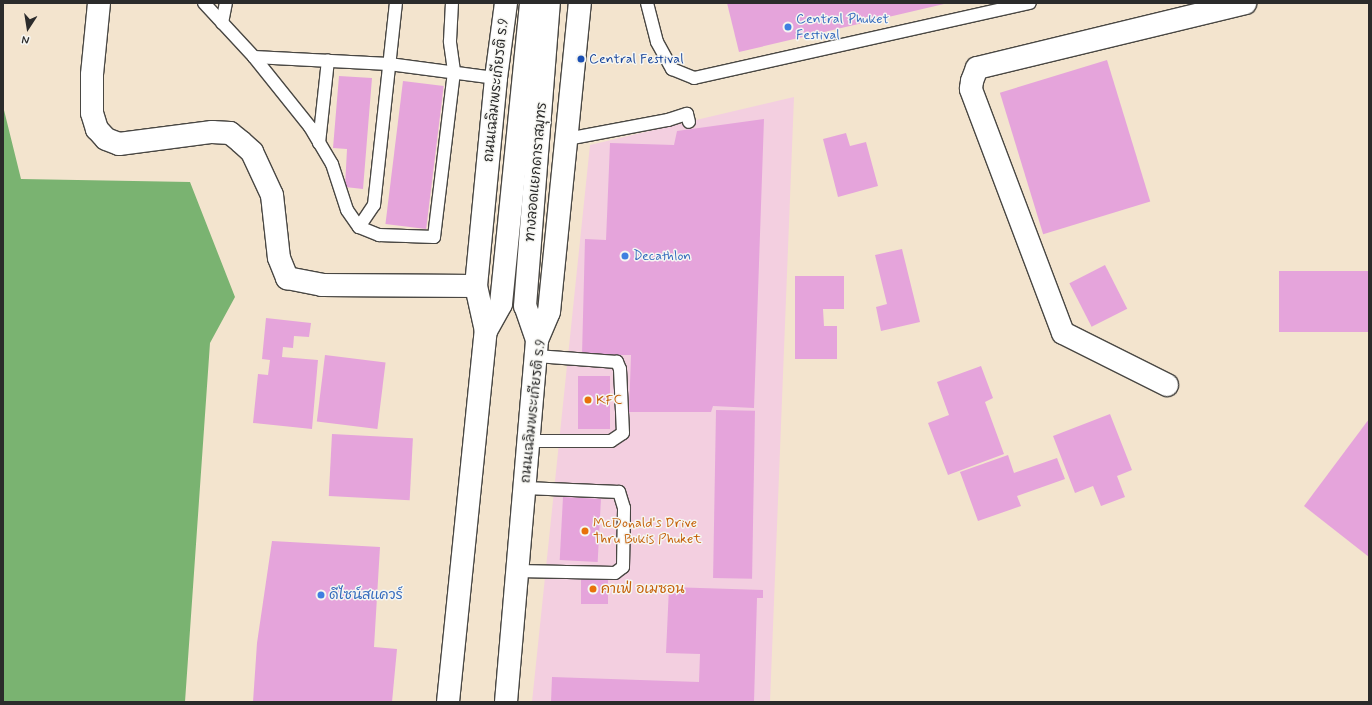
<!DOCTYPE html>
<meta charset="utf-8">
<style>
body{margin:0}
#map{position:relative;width:1372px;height:705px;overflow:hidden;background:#f3e4ce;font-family:Mynerve,"Playpen Sans Thai",sans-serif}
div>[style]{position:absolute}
.built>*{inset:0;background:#f3cfe0}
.forest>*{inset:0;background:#7ab371}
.building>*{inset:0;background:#e5a4db;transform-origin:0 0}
.roads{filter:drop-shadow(1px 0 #494743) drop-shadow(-1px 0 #494743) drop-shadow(0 1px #494743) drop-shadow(0 -1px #494743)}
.lane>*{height:12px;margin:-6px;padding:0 6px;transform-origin:6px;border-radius:6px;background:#fff}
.street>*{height:22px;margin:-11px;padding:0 11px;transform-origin:11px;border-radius:11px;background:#fff}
.secondary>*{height:22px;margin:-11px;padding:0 11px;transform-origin:11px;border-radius:11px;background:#fff}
.dots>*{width:11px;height:11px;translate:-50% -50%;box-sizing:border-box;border:2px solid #f6f6f2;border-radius:50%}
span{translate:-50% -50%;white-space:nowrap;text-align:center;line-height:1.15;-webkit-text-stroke:3px #f6f6f2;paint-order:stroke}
.shop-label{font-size:14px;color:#366cbe}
.left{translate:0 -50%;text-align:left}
.transit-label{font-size:14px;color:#164399}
.street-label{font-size:14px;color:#2b2b2b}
.food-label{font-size:14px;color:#c56008}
.frame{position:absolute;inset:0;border:4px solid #2b2b2b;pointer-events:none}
.north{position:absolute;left:8px;top:8px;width:40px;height:40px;-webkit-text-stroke:3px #f6f6f2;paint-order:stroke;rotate:192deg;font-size:11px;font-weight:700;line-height:16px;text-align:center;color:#2b2b2b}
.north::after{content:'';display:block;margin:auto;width:14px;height:18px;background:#2b2b2b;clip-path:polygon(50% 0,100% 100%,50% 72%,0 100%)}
</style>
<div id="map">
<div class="built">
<div style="clip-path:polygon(794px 97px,770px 702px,532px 702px,590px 145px)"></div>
</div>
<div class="forest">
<div style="clip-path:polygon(3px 106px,21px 179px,190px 182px,235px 297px,210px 343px,185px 702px,3px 702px)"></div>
</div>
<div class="building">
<div style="clip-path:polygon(727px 3px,944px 3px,944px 4px,739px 52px)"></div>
<div style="left:1107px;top:60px;width:148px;height:112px;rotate:73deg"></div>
<div style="clip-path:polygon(339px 76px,372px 78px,363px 189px,345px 187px,347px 149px,333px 148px)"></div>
<div style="left:403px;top:81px;width:41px;height:144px;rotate:7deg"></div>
<div style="clip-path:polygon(764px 119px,754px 408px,713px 406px,711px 412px,629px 412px,631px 355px,582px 355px,585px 239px,606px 240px,610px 143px,674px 145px,677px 131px)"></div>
<div style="clip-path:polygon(846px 133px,850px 146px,866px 142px,878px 186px,838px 197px,823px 139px)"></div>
<div style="clip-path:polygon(902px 249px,920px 322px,881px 331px,876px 307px,887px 304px,875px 255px)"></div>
<div style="left:1105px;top:265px;width:49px;height:40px;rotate:63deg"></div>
<div style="left:1369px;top:271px;width:61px;height:90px;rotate:90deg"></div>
<div style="clip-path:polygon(795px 276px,844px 276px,844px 309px,823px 309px,824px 326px,837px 326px,837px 359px,795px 359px)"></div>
<div style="clip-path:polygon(266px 318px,311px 323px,309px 337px,294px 336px,293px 348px,283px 347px,282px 357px,318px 360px,312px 429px,253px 423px,258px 374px,268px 375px,270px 360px,262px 359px)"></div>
<div style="left:325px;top:355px;width:61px;height:67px;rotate:7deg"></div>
<div style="clip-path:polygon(981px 366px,993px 398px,985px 402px,1004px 454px,948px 475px,928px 423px,949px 415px,937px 382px)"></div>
<div style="left:578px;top:376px;width:32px;height:53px"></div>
<div style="left:716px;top:410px;width:39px;height:168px;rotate:1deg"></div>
<div style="clip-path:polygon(1110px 414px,1132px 470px,1117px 476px,1125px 497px,1101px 506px,1093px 486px,1075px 493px,1053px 436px)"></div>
<div style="clip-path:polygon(1369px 419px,1369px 557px,1304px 506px)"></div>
<div style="left:332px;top:434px;width:81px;height:62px;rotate:3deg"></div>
<div style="clip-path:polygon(1008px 455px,1014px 473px,1057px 458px,1065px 479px,1017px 496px,1021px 506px,978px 521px,960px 472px)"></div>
<div style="left:563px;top:497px;width:38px;height:63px;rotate:3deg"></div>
<div style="clip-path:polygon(272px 541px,380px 547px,374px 647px,397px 649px,392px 702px,253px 702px,257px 643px)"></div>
<div style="left:581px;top:577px;width:27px;height:27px"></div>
<div style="clip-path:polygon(669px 587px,763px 590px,763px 598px,757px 598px,754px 702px,551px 702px,552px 677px,699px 682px,700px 654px,666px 653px)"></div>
</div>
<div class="roads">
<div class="lane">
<div style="left:204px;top:3px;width:74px;rotate:47.2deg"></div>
<div style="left:254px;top:57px;width:135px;rotate:3deg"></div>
<div style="left:389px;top:64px;width:108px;rotate:7.5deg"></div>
<div style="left:647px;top:3px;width:40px;rotate:75.6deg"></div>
<div style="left:657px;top:42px;width:31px;rotate:61deg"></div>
<div style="left:672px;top:69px;width:24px;rotate:22deg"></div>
<div style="left:694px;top:78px;width:344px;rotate:-12.6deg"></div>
<div style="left:222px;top:23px;width:20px;rotate:-79deg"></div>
<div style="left:254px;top:57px;width:90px;rotate:51.3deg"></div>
<div style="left:310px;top:127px;width:43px;rotate:59.3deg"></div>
<div style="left:332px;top:164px;width:48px;rotate:71.9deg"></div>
<div style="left:347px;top:210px;width:21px;rotate:55deg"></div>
<div style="left:359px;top:227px;width:22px;rotate:22deg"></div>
<div style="left:379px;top:235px;width:55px;rotate:2.1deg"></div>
<div style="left:434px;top:237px;width:167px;rotate:-83.1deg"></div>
<div style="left:454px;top:71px;width:30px;rotate:-98deg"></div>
<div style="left:450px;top:41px;width:38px;rotate:-87deg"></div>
<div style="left:567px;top:139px;width:103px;rotate:-10.7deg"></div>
<div style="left:668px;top:120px;width:20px;rotate:-18deg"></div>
<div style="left:687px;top:114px;width:8px;rotate:76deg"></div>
<div style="left:319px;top:143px;width:83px;rotate:-83.8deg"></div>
<div style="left:359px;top:227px;width:27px;rotate:-56deg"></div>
<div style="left:374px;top:205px;width:203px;rotate:-83.8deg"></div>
<div style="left:530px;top:441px;width:81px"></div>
<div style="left:611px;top:441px;width:14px;rotate:-34deg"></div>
<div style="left:623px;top:433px;width:64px;rotate:-92.7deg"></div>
<div style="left:620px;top:369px;width:8px;rotate:-113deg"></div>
<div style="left:617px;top:362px;width:81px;rotate:-175.8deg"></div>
<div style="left:518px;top:571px;width:97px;rotate:1.2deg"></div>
<div style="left:615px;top:573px;width:10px;rotate:-37deg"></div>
<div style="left:623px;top:567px;width:59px;rotate:-89deg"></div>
<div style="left:624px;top:508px;width:17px;rotate:-107deg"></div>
<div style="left:619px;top:492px;width:94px;rotate:-177.6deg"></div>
</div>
<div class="street">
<div style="left:99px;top:3px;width:72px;rotate:95.6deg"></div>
<div style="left:92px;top:75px;width:38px;rotate:90deg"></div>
<div style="left:92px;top:113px;width:17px;rotate:73deg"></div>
<div style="left:97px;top:129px;width:13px;rotate:48deg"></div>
<div style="left:106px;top:139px;width:14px;rotate:21deg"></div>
<div style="left:119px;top:144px;width:94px;rotate:-7.4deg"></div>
<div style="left:212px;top:132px;width:18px;rotate:3deg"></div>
<div style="left:230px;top:133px;width:14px;rotate:39deg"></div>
<div style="left:241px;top:142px;width:15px;rotate:42deg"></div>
<div style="left:252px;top:152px;width:47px;rotate:65.1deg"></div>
<div style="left:272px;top:195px;width:63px;rotate:83.7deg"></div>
<div style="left:279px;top:258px;width:22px;rotate:68deg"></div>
<div style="left:287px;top:278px;width:36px;rotate:11deg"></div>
<div style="left:322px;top:285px;width:154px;rotate:0.4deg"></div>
<div style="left:1167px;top:385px;width:116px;rotate:-153.4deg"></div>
<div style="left:1063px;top:333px;width:261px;rotate:-110.7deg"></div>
<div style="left:971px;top:89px;width:8px;rotate:-83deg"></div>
<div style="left:972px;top:81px;width:14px;rotate:-69deg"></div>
<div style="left:977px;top:68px;width:276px;rotate:-13.6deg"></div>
</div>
<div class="secondary">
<div style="left:486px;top:331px;width:31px;rotate:-61deg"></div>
<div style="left:501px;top:304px;width:302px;rotate:-84.3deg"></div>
<div style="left:537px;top:340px;width:36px;rotate:-109deg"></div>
<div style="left:525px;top:306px;width:304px;rotate:-85.5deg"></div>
<div style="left:448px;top:702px;width:373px;rotate:-84.2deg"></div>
<div style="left:486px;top:331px;width:46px;rotate:-102.5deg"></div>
<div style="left:476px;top:286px;width:209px;rotate:-84.5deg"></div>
<div style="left:496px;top:78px;width:76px;rotate:-82.4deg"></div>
<div style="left:506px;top:702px;width:363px;rotate:-85.1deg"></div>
<div style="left:537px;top:340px;width:30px;rotate:-67deg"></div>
<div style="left:549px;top:312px;width:311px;rotate:-84.3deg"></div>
</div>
</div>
<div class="dots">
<div style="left:788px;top:27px;background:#3f7fe0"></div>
<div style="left:581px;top:59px;background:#1a4fb4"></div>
<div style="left:625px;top:256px;background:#3f7fe0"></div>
<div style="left:588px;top:400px;background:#e8710a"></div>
<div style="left:585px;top:531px;background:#e8710a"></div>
<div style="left:593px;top:589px;background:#e8710a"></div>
<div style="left:321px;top:595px;background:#3f7fe0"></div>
</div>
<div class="shop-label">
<span class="left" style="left:796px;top:27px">Central Phuket<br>Festival</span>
<span class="left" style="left:633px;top:256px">Decathlon</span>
<span class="left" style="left:329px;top:595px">ดีไซน์สแควร์</span>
</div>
<div class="transit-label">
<span class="left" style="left:589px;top:59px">Central Festival</span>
</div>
<div class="street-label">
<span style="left:496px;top:90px;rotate:-84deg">ถนนเฉลิมพระเกียรติ ร.9</span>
<span style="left:536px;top:172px;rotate:-85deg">ทางลอดแยกดาราสมุทร</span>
<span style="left:533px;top:411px;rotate:-84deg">ถนนเฉลิมพระเกียรติ ร.9</span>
</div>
<div class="food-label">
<span class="left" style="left:596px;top:400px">KFC</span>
<span class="left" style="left:593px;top:531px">McDonald's Drive<br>Thru Bukis Phuket</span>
<span class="left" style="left:601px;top:589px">คาเฟ่ อเมซอน</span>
</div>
<div class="frame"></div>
<div class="north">N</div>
</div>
